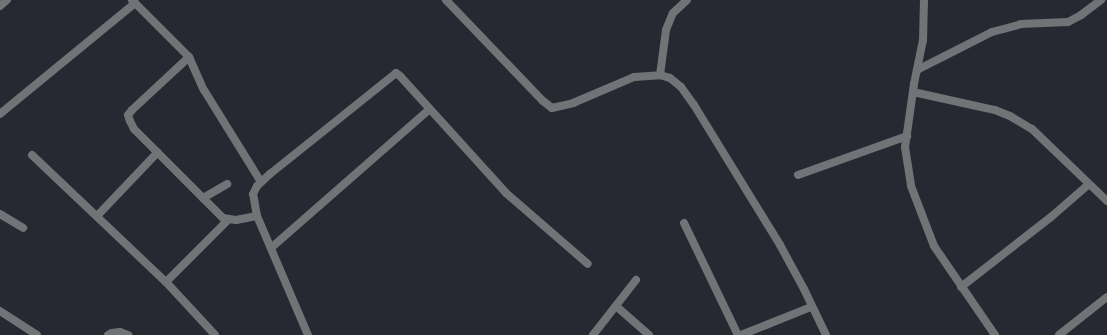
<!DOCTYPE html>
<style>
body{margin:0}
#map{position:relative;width:1107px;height:335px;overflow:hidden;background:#272932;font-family:"Roboto Condensed",sans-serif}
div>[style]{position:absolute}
.minor>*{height:8px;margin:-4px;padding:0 4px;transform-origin:4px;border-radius:4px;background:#727377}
span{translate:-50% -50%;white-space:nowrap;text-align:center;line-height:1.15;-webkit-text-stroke:3.5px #1e2028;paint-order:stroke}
</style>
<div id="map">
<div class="minor">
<div style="left:132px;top:0;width:81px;rotate:45deg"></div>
<div style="left:189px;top:57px;width:36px;rotate:66deg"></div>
<div style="left:204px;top:90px;width:108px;rotate:58.2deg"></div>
<div style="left:446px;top:0;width:140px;rotate:46.2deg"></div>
<div style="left:543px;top:101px;width:11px;rotate:38deg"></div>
<div style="left:552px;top:108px;width:22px;rotate:-13deg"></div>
<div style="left:573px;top:103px;width:66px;rotate:-23.1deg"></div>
<div style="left:634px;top:77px;width:26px;rotate:-4deg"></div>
<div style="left:660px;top:75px;width:10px;rotate:17deg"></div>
<div style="left:670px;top:78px;width:14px;rotate:39deg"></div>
<div style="left:681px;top:87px;width:22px;rotate:54deg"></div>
<div style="left:694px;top:105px;width:164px;rotate:58.4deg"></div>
<div style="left:780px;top:245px;width:50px;rotate:61.4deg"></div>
<div style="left:804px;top:289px;width:51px;rotate:64.4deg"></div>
<div style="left:924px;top:0;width:40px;rotate:91.4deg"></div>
<div style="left:923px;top:40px;width:45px;rotate:101.6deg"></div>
<div style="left:914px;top:84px;width:64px;rotate:98.1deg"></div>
<div style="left:905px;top:147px;width:39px;rotate:81deg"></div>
<div style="left:911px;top:186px;width:64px;rotate:69deg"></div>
<div style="left:934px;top:246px;width:108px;rotate:55.6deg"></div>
<div style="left:0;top:6px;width:9px;rotate:-41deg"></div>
<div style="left:189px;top:57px;width:78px;rotate:137.1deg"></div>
<div style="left:132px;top:110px;width:6px;rotate:129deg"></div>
<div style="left:128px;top:115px;width:6px;rotate:72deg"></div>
<div style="left:130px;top:121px;width:9px;rotate:63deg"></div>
<div style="left:134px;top:129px;width:126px;rotate:45deg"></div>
<div style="left:223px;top:218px;width:13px;rotate:9deg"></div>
<div style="left:236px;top:220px;width:21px;rotate:-11deg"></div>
<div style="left:917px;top:70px;width:84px;rotate:-26.9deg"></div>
<div style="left:992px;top:32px;width:30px;rotate:-15deg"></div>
<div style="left:1021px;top:24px;width:47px;rotate:-2.4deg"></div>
<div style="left:1068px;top:22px;width:15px;rotate:-28deg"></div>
<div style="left:1081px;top:15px;width:25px;rotate:-37deg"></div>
<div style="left:660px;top:75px;width:45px;rotate:-82.4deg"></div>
<div style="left:666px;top:30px;width:18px;rotate:-68deg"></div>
<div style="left:673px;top:13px;width:19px;rotate:-43deg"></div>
<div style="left:913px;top:92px;width:84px;rotate:12.4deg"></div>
<div style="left:995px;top:110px;width:16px;rotate:22deg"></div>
<div style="left:1010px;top:116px;width:26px;rotate:31deg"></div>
<div style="left:1032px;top:129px;width:104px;rotate:43.8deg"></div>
<div style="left:0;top:114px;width:175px;rotate:-39.4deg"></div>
<div style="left:32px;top:155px;width:185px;rotate:43.5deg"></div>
<div style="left:166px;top:282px;width:72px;rotate:47.2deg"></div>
<div style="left:798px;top:175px;width:116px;rotate:-19.7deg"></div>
<div style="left:203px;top:198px;width:28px;rotate:-30deg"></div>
<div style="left:0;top:214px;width:27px;rotate:31deg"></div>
<div style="left:97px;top:216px;width:88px;rotate:-46.4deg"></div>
<div style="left:684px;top:223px;width:124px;rotate:64.3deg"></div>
<div style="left:271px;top:248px;width:211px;rotate:-41.2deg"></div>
<div style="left:166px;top:282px;width:88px;rotate:-45deg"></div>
<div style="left:961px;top:287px;width:114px;rotate:-37.9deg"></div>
<div style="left:1051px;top:217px;width:50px;rotate:-41deg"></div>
<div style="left:616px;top:306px;width:44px;rotate:41.3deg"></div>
<div style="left:0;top:311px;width:44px;rotate:33deg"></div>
<div style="left:108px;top:335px;width:4px;rotate:-27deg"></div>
<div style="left:112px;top:333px;width:8px;rotate:-7deg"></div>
<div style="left:120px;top:332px;width:9px;rotate:21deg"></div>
<div style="left:308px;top:335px;width:129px;rotate:-113.2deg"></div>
<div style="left:257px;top:216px;width:22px;rotate:-100deg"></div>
<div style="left:253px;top:194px;width:9px;rotate:-63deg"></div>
<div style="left:257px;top:186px;width:18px;rotate:-43deg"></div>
<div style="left:270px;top:174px;width:161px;rotate:-38.7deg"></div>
<div style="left:396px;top:73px;width:5px;rotate:37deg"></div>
<div style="left:400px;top:76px;width:158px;rotate:47.8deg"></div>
<div style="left:506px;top:193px;width:108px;rotate:40.9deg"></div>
<div style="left:593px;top:335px;width:70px;rotate:-52deg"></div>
<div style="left:741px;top:335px;width:75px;rotate:-21.8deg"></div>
<div style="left:1059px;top:335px;width:61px;rotate:-38.4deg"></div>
</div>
</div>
